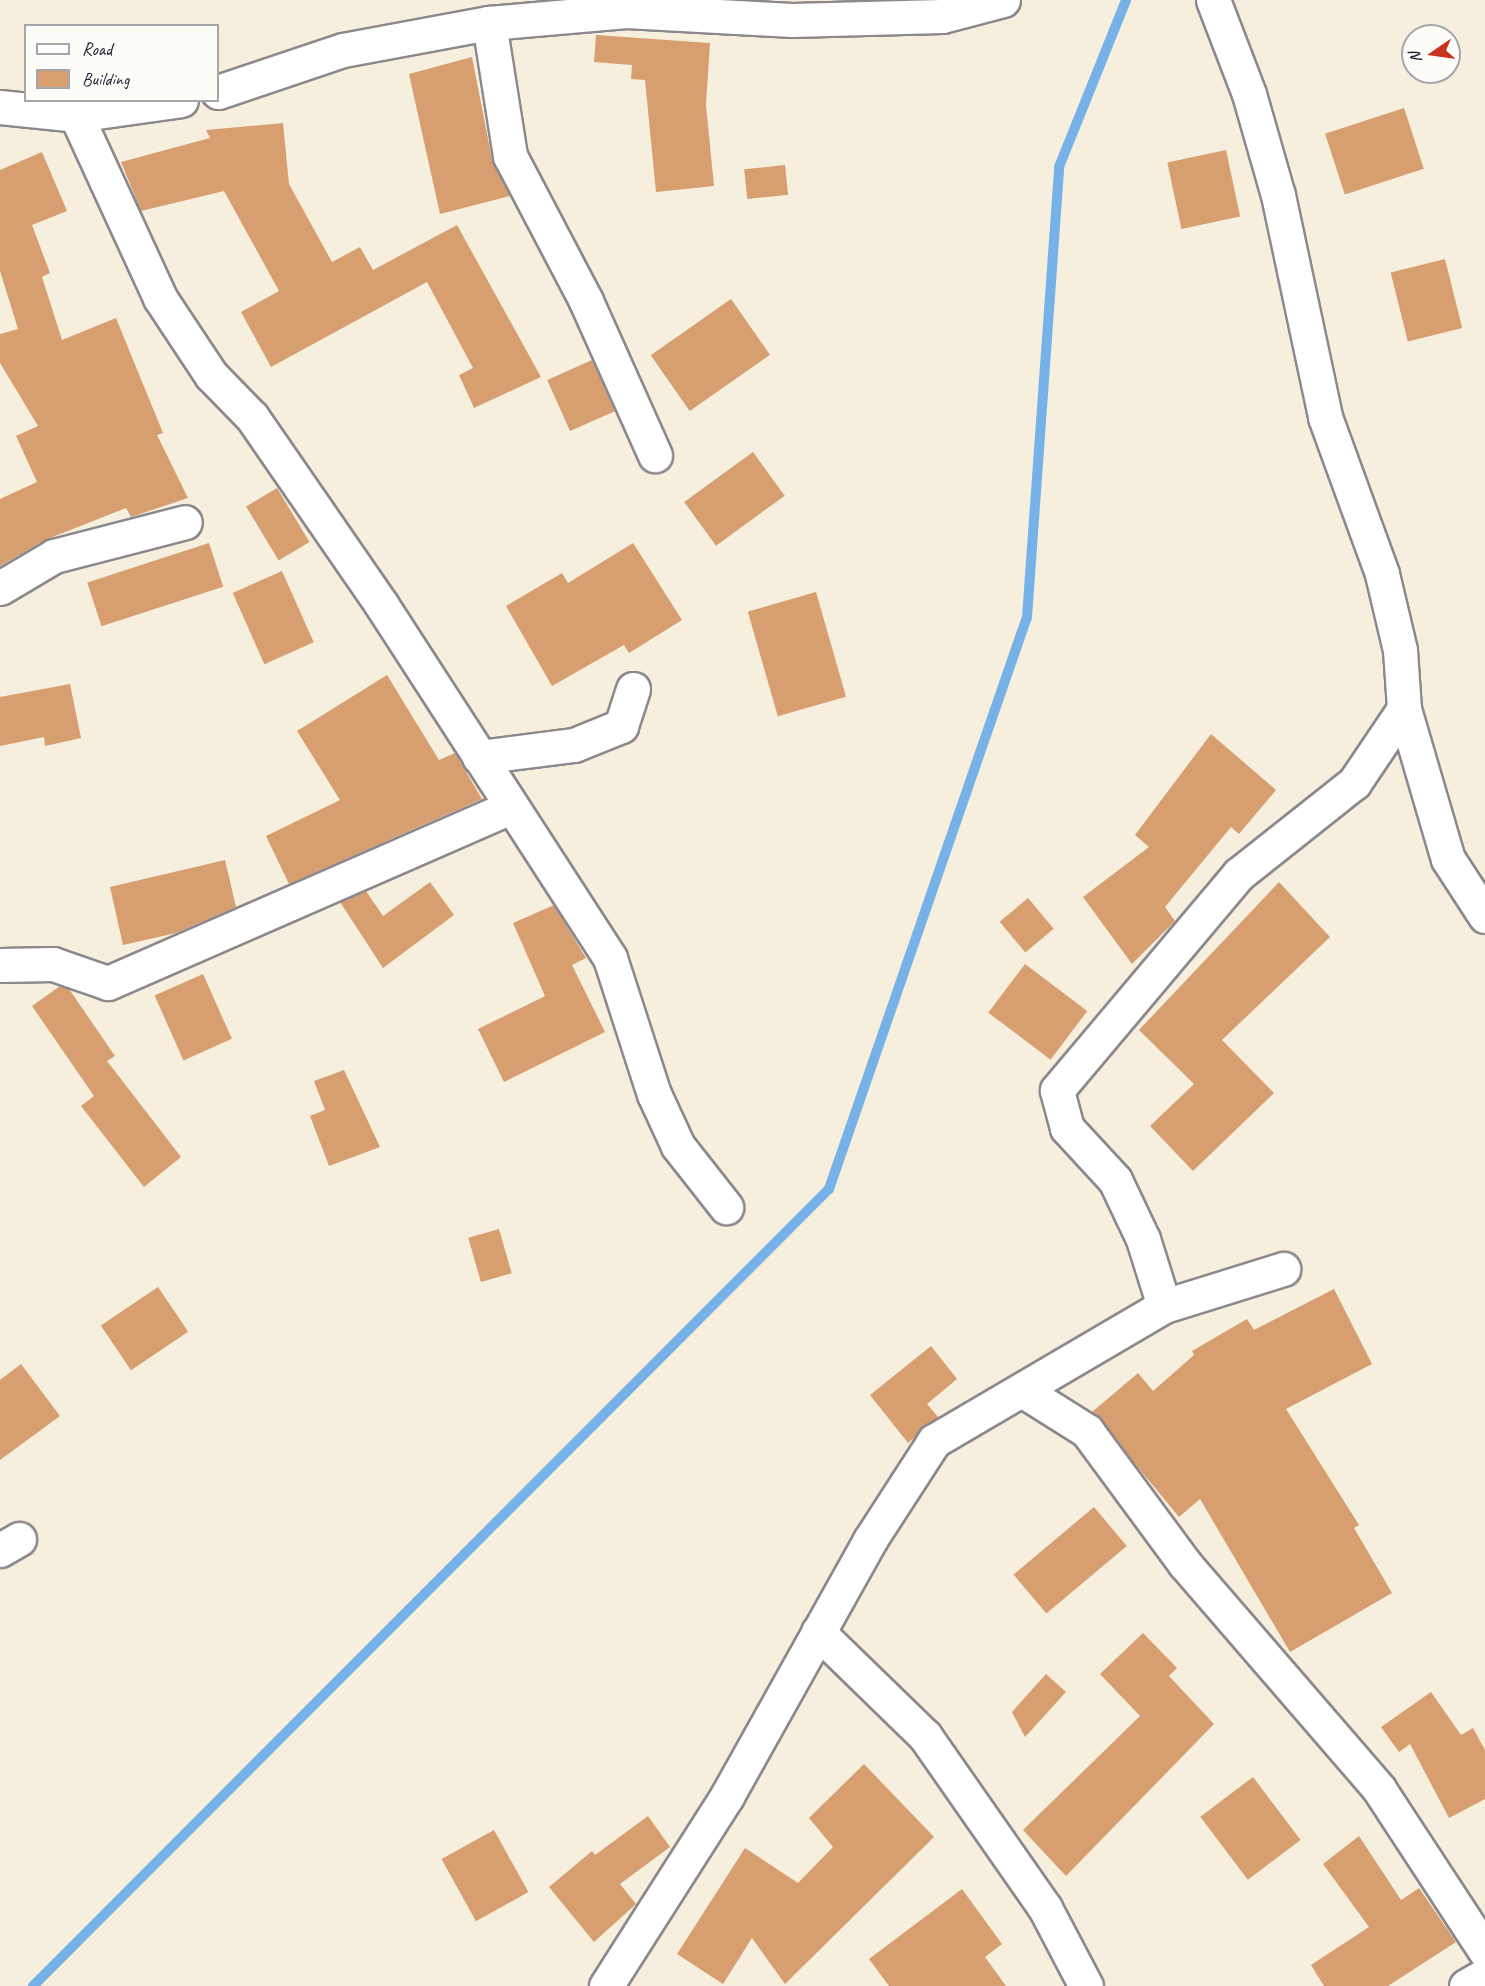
<!DOCTYPE html>
<style>
body{margin:0}
#map{position:relative;width:1485px;height:1986px;overflow:hidden;background:#f6efdd;font-family:Caveat,sans-serif}
div>[style]{position:absolute}
.stream>*{height:10px;margin:-5px;padding:0 5px;transform-origin:5px;border-radius:5px;background:#76b2e8}
.building>*{inset:0;background:#d79e70;transform-origin:0 0}
.roads{filter:drop-shadow(2px 0 #8c888c) drop-shadow(-2px 0 #8c888c) drop-shadow(0 2px #8c888c) drop-shadow(0 -2px #8c888c)}
.street>*{height:33px;margin:-16.5px;padding:0 16.5px;transform-origin:16.5px;border-radius:16.5px;background:#fff}
span{translate:-50% -50%;white-space:nowrap;text-align:center;line-height:1.15;-webkit-text-stroke:4.5px #fdfcf7;paint-order:stroke}
.legend{position:absolute;left:24px;top:24px;width:195px;height:78px;box-sizing:border-box;background:#fdfcf7;border:2px solid #a5a5ac;margin:0;padding:8px 10px;list-style:none;font-size:18px;color:#22223b}
.legend li{display:flex;align-items:center;gap:12px;height:30px}
.legend b{width:30px;border:2px solid #a5a5ac}
.north{position:absolute;left:1401px;top:24px;width:60px;height:60px;box-sizing:border-box;background:#fdfcf7;border:2px solid #a5a5ac;border-radius:50%;rotate:257deg;font-size:16px;font-weight:700;line-height:24px;text-align:center;color:#22223b}
.north::after{content:'';display:block;margin:auto;width:21px;height:27px;background:#c8321e;clip-path:polygon(50% 0,100% 100%,50% 72%,0 100%)}
</style>
<div id="map">
<div class="stream">
<div style="left:33px;top:1986px;width:1126px;rotate:-45.04deg"></div>
<div style="left:829px;top:1189px;width:605px;rotate:-70.91deg"></div>
<div style="left:1027px;top:617px;width:451px;rotate:-85.9deg"></div>
<div style="left:1059px;top:167px;width:180px;rotate:-68.1deg"></div>
</div>
<div class="building">
<div style="clip-path:polygon(596px 35px,710px 43px,706px 105px,714px 186px,656px 192px,645px 80px,631px 79px,632px 65px,594px 62px)"></div>
<div style="clip-path:polygon(472px 57px,492px 159px,510px 196px,440px 214px,409px 74px)"></div>
<div style="left:1404px;top:108px;width:64px;height:83px;rotate:72deg"></div>
<div style="clip-path:polygon(283px 123px,289px 184px,332px 262px,360px 247px,373px 270px,457px 225px,541px 377px,474px 408px,459px 375px,473px 368px,427px 282px,271px 367px,241px 312px,279px 291px,224px 191px,141px 211px,121px 162px,210px 138px,206px 130px)"></div>
<div style="left:1226px;top:150px;width:68px;height:60px;rotate:78deg"></div>
<div style="clip-path:polygon(42px 152px,67px 211px,32px 225px,50px 273px,42px 277px,62px 340px,116px 318px,163px 433px,157px 435px,188px 498px,131px 517px,126px 508px,45px 540px,0 566px,0 499px,37px 482px,16px 436px,38px 426px,0 363px,0 334px,18px 329px,0 271px,0 170px)"></div>
<div style="left:785px;top:165px;width:30px;height:41px;rotate:84deg"></div>
<div style="left:1445px;top:259px;width:71px;height:56px;rotate:76deg"></div>
<div style="left:731px;top:299px;width:68px;height:98px;rotate:55deg"></div>
<div style="left:592px;top:360px;width:56px;height:49px;rotate:66deg"></div>
<div style="left:753px;top:452px;width:54px;height:85px;rotate:54deg"></div>
<div style="left:277px;top:488px;width:63px;height:36px;rotate:59deg"></div>
<div style="left:209px;top:543px;width:46px;height:128px;rotate:72deg"></div>
<div style="clip-path:polygon(633px 543px,682px 620px,629px 653px,624px 645px,552px 686px,506px 606px,562px 573px,568px 583px)"></div>
<div style="left:282px;top:571px;width:78px;height:54px;rotate:66deg"></div>
<div style="left:816px;top:592px;width:109px;height:71px;rotate:74deg"></div>
<div style="clip-path:polygon(387px 675px,439px 760px,455px 753px,482px 799px,289px 884px,266px 836px,340px 800px,297px 731px)"></div>
<div style="clip-path:polygon(70px 684px,81px 738px,45px 746px,44px 737px,0 746px,0 697px)"></div>
<div style="clip-path:polygon(1211px 734px,1276px 790px,1239px 834px,1231px 827px,1165px 907px,1175px 921px,1132px 964px,1083px 897px,1149px 847px,1135px 835px)"></div>
<div style="clip-path:polygon(225px 860px,236px 907px,176px 933px,123px 945px,110px 887px)"></div>
<div style="clip-path:polygon(430px 882px,454px 915px,383px 968px,340px 902px,366px 891px,383px 916px)"></div>
<div style="clip-path:polygon(1279px 882px,1330px 937px,1222px 1040px,1274px 1093px,1193px 1171px,1150px 1126px,1194px 1084px,1139px 1030px)"></div>
<div style="left:1028px;top:898px;width:40px;height:37px;rotate:50deg"></div>
<div style="clip-path:polygon(554px 905px,586px 958px,572px 965px,605px 1032px,504px 1082px,478px 1029px,545px 996px,513px 923px)"></div>
<div style="left:1025px;top:964px;width:78px;height:61px;rotate:37deg"></div>
<div style="left:203px;top:974px;width:71px;height:53px;rotate:66deg"></div>
<div style="clip-path:polygon(60px 986px,69px 989px,115px 1056px,107px 1061px,181px 1157px,144px 1187px,81px 1106px,94px 1096px,32px 1006px)"></div>
<div style="clip-path:polygon(344px 1070px,380px 1147px,329px 1166px,310px 1116px,325px 1110px,314px 1081px)"></div>
<div style="left:499px;top:1229px;width:46px;height:32px;rotate:74deg"></div>
<div style="left:158px;top:1287px;width:54px;height:69px;rotate:56deg"></div>
<div style="clip-path:polygon(1334px 1289px,1372px 1364px,1286px 1409px,1359px 1525px,1354px 1528px,1392px 1593px,1290px 1652px,1200px 1499px,1179px 1517px,1092px 1412px,1138px 1373px,1153px 1391px,1194px 1355px,1192px 1351px,1247px 1319px,1254px 1330px)"></div>
<div style="clip-path:polygon(931px 1346px,957px 1379px,927px 1404px,938px 1417px,908px 1443px,870px 1395px)"></div>
<div style="clip-path:polygon(21px 1364px,60px 1416px,0 1460px,0 1380px)"></div>
<div style="left:1094px;top:1507px;width:51px;height:105px;rotate:50deg"></div>
<div style="clip-path:polygon(1143px 1633px,1177px 1668px,1169px 1676px,1214px 1724px,1066px 1876px,1023px 1830px,1140px 1716px,1100px 1674px)"></div>
<div style="clip-path:polygon(1046px 1674px,1066px 1692px,1025px 1737px,1012px 1712px)"></div>
<div style="clip-path:polygon(1431px 1692px,1461px 1735px,1473px 1728px,1485px 1750px,1485px 1799px,1449px 1818px,1410px 1744px,1399px 1752px,1381px 1727px)"></div>
<div style="clip-path:polygon(864px 1764px,934px 1837px,785px 1984px,752px 1938px,723px 1984px,677px 1954px,745px 1848px,798px 1883px,833px 1847px,809px 1818px)"></div>
<div style="left:1253px;top:1777px;width:79px;height:66px;rotate:53deg"></div>
<div style="clip-path:polygon(648px 1816px,670px 1847px,620px 1884px,636px 1904px,594px 1942px,549px 1887px,592px 1851px,595px 1855px)"></div>
<div style="left:494px;top:1830px;width:71px;height:60px;rotate:61deg"></div>
<div style="clip-path:polygon(1359px 1836px,1401px 1900px,1419px 1888px,1456px 1942px,1388px 1986px,1324px 1986px,1311px 1965px,1369px 1927px,1323px 1864px)"></div>
<div style="clip-path:polygon(962px 1889px,1002px 1944px,985px 1957px,1006px 1986px,889px 1986px,869px 1959px)"></div>
</div>
<div class="roads">
<div class="street">
<div style="left:1213px;top:0;width:101px;rotate:69deg"></div>
<div style="left:1249px;top:94px;width:105px;rotate:74deg"></div>
<div style="left:1278px;top:195px;width:227px;rotate:78deg"></div>
<div style="left:1325px;top:417px;width:167px;rotate:70deg"></div>
<div style="left:1382px;top:574px;width:78px;rotate:76.7deg"></div>
<div style="left:1400px;top:650px;width:59px;rotate:86.1deg"></div>
<div style="left:1404px;top:709px;width:156px;rotate:73.7deg"></div>
<div style="left:1448px;top:859px;width:68px;rotate:57deg"></div>
<div style="left:489px;top:23px;width:135px;rotate:81deg"></div>
<div style="left:510px;top:156px;width:164px;rotate:62.3deg"></div>
<div style="left:586px;top:301px;width:169px;rotate:65.9deg"></div>
<div style="left:218px;top:92px;width:132px;rotate:-18.6deg"></div>
<div style="left:343px;top:50px;width:148px;rotate:-10.5deg"></div>
<div style="left:489px;top:23px;width:138px;rotate:-5deg"></div>
<div style="left:626px;top:11px;width:166px;rotate:3.1deg"></div>
<div style="left:792px;top:20px;width:150px;rotate:-1.5deg"></div>
<div style="left:942px;top:16px;width:63px;rotate:-14.7deg"></div>
<div style="left:0;top:107px;width:76px;rotate:6deg"></div>
<div style="left:76px;top:115px;width:106px;rotate:-8.1deg"></div>
<div style="left:76px;top:115px;width:201px;rotate:65.3deg"></div>
<div style="left:160px;top:298px;width:92px;rotate:56.5deg"></div>
<div style="left:211px;top:375px;width:59px;rotate:45.7deg"></div>
<div style="left:252px;top:417px;width:227px;rotate:55.4deg"></div>
<div style="left:381px;top:604px;width:422px;rotate:57.1deg"></div>
<div style="left:610px;top:958px;width:143px;rotate:72.1deg"></div>
<div style="left:654px;top:1094px;width:57px;rotate:65.2deg"></div>
<div style="left:678px;top:1146px;width:78px;rotate:51.8deg"></div>
<div style="left:0;top:588px;width:63px;rotate:-30.7deg"></div>
<div style="left:54px;top:556px;width:135px;rotate:-14.5deg"></div>
<div style="left:479px;top:757px;width:96px;rotate:-7.2deg"></div>
<div style="left:574px;top:745px;width:51px;rotate:-22deg"></div>
<div style="left:621px;top:726px;width:39px;rotate:-72deg"></div>
<div style="left:0;top:965px;width:53px;rotate:-1.1deg"></div>
<div style="left:53px;top:964px;width:58px;rotate:19.1deg"></div>
<div style="left:108px;top:983px;width:440px;rotate:-23.6deg"></div>
<div style="left:1164px;top:1306px;width:70px;rotate:-107.4deg"></div>
<div style="left:1143px;top:1239px;width:65px;rotate:-115.4deg"></div>
<div style="left:1115px;top:1180px;width:71px;rotate:-132.7deg"></div>
<div style="left:1067px;top:1128px;width:39px;rotate:-105deg"></div>
<div style="left:1057px;top:1090px;width:282px;rotate:-49.9deg"></div>
<div style="left:1239px;top:874px;width:147px;rotate:-38.4deg"></div>
<div style="left:1354px;top:783px;width:89px;rotate:-56deg"></div>
<div style="left:1022px;top:1390px;width:77px;rotate:32.2deg"></div>
<div style="left:1087px;top:1431px;width:165px;rotate:53.6deg"></div>
<div style="left:1185px;top:1564px;width:297px;rotate:49.2deg"></div>
<div style="left:1379px;top:1789px;width:194px;rotate:56.8deg"></div>
<div style="left:0;top:1550px;width:22px;rotate:-30deg"></div>
<div style="left:818px;top:1632px;width:149px;rotate:44.2deg"></div>
<div style="left:925px;top:1736px;width:210px;rotate:55.1deg"></div>
<div style="left:1045px;top:1908px;width:88px;rotate:62.3deg"></div>
<div style="left:606px;top:1986px;width:225px;rotate:-57.5deg"></div>
<div style="left:727px;top:1796px;width:293px;rotate:-60.8deg"></div>
<div style="left:870px;top:1540px;width:118px;rotate:-57.1deg"></div>
<div style="left:934px;top:1441px;width:267px;rotate:-30.4deg"></div>
<div style="left:1164px;top:1306px;width:125px;rotate:-17.3deg"></div>
<div style="left:1466px;top:1986px;width:22px;rotate:-30deg"></div>
</div>
</div>
<ul class="legend">
<li><b style="height:8px;background:#fff"></b>Road</li>
<li><b style="height:16px;background:#d79e70"></b>Building</li>
</ul>
<div class="north">N</div>
</div>
